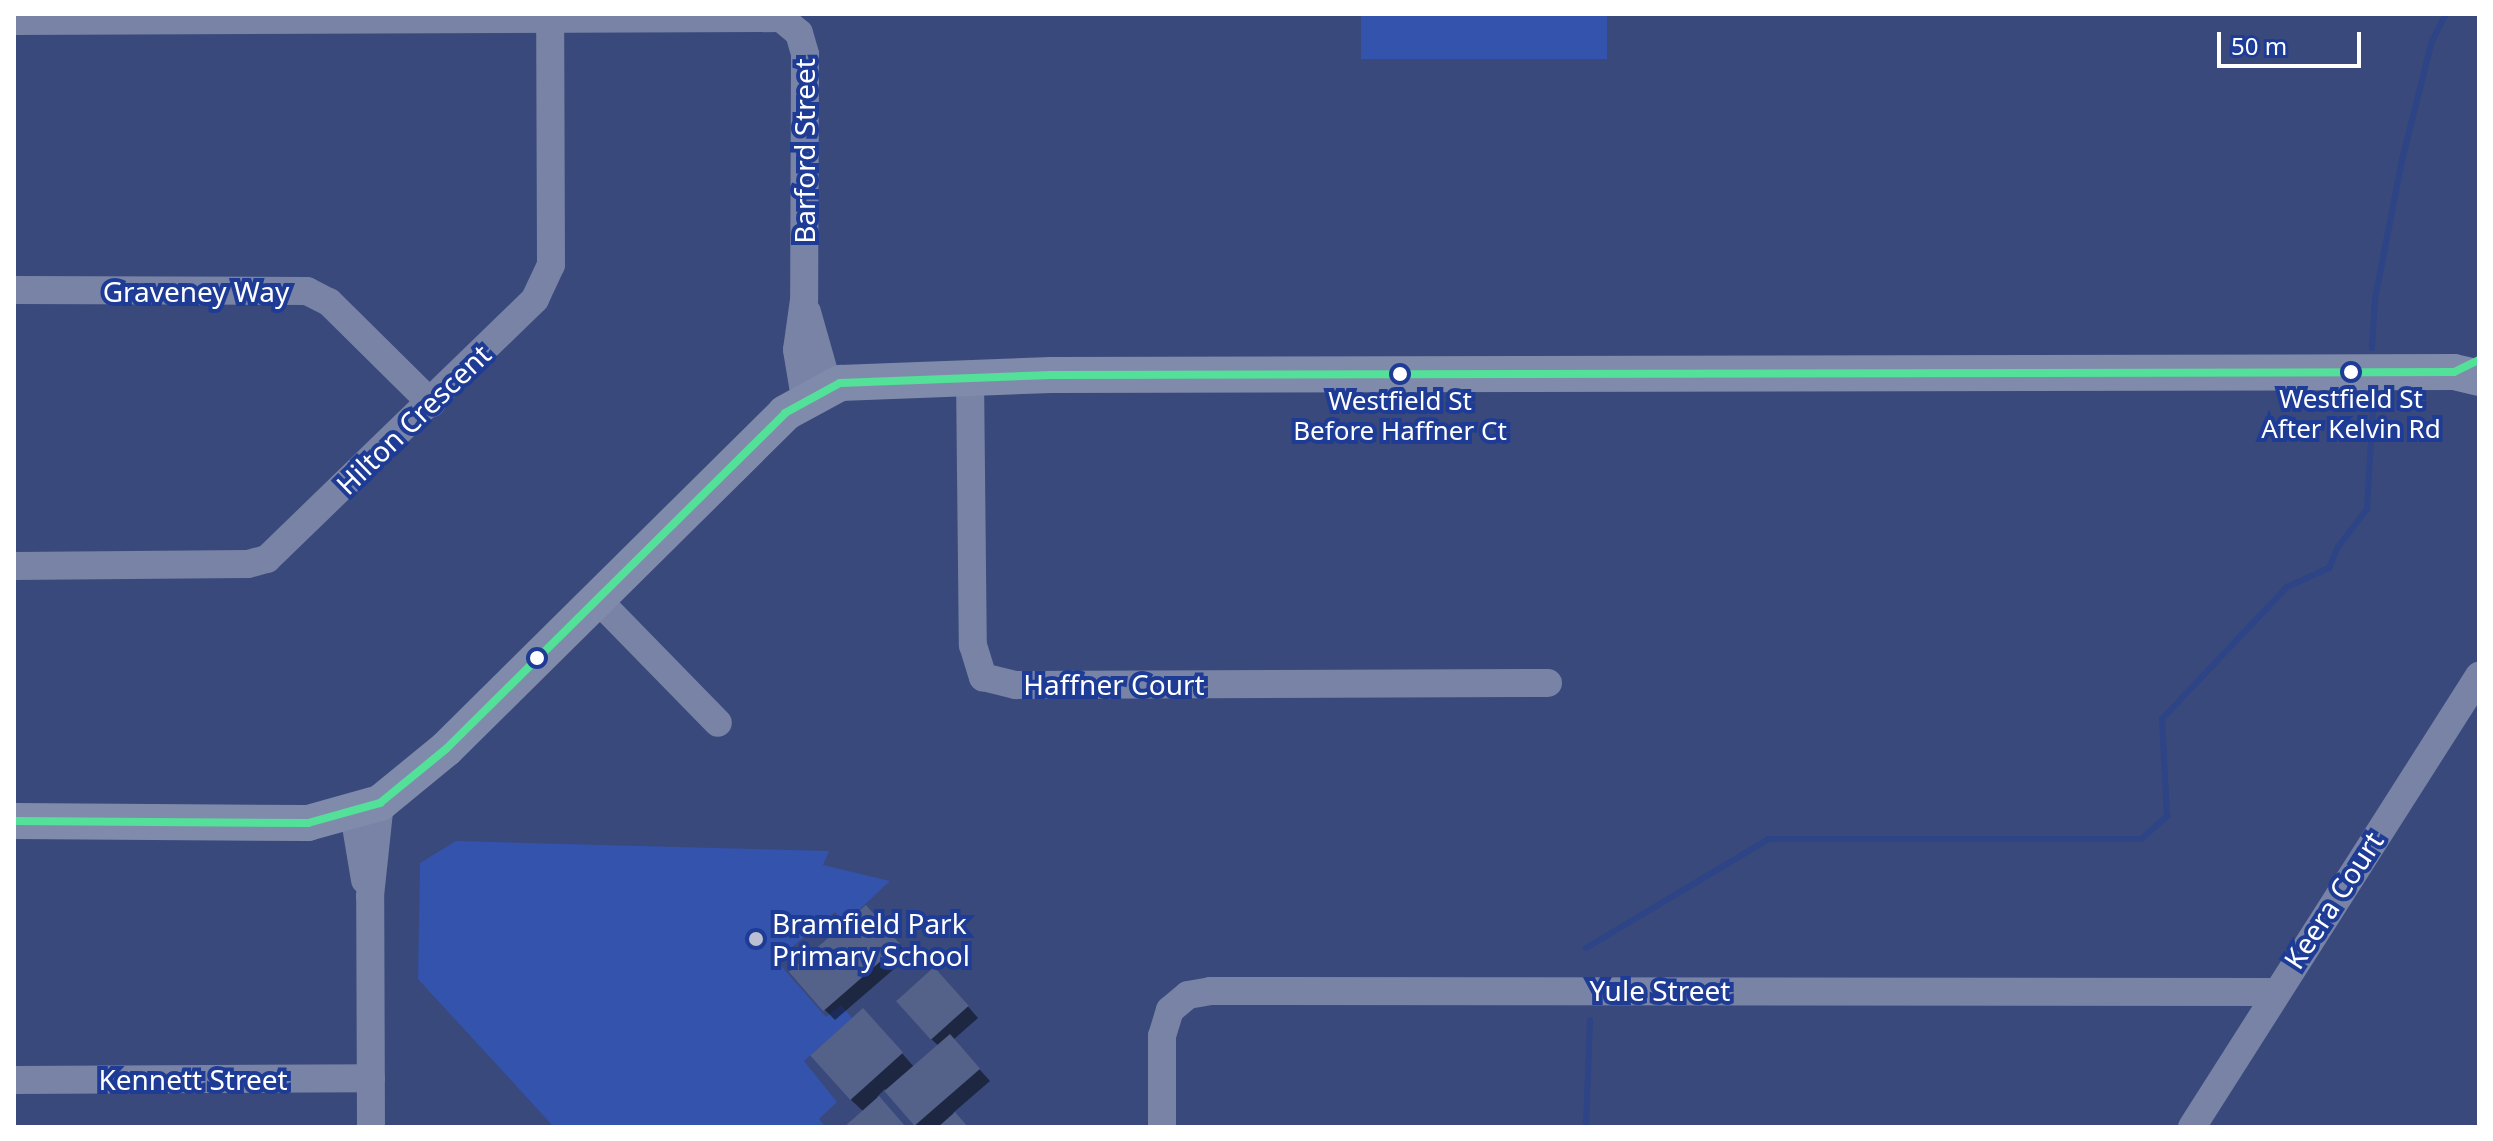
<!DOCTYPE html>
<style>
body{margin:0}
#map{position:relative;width:2493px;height:1141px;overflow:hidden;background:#39497b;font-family:"Noto Sans",sans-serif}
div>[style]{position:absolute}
.green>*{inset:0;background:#3353ac;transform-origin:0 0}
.shadow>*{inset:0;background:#0007}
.stream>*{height:6px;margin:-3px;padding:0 3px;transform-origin:3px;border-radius:3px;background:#2d4486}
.building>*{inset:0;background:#546189;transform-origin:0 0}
.minor>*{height:28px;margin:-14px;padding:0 14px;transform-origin:14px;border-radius:14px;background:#7883a6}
.major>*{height:36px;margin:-18px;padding:0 18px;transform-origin:18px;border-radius:18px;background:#808bab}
.bus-1>*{height:8px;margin:-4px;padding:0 4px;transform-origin:4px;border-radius:4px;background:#53e098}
.dots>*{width:22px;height:22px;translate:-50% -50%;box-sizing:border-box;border:4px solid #1e3c96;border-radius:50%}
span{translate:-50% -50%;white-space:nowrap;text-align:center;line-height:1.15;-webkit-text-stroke:8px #1e3c96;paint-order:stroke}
.bus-label{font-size:26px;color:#fff}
.street-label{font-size:28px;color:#fff}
.poi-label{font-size:28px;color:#fff}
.left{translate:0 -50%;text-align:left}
.frame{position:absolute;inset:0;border:16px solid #fff;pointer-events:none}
.scale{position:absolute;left:2217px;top:32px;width:144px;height:36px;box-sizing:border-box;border:4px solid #fff;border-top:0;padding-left:10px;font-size:24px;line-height:28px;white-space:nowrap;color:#fff;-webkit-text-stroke:6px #1e3c96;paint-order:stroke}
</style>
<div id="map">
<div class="green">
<div style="left:1361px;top:14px;width:246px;height:45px"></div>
<div style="clip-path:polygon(456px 841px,829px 851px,823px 865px,890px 881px,844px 924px,835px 912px,776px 960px,826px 1017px,841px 1005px,852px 1018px,804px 1061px,837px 1102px,819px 1119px,826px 1127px,554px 1127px,418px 979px,420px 863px)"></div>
</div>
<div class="shadow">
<div style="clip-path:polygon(876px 918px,909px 956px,835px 1020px,824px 1009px)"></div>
<div style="clip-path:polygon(945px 980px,978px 1018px,953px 1040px,990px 1081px,953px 1113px,967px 1127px,918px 1127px,885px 1089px,877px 1097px,905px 1127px,847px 1127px,864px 1112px,851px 1100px,874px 1021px,914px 1067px,939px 1046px,931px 1039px)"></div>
</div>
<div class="stream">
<div style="left:2372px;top:348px;width:49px;rotate:-86.5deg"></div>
<div style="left:2375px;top:299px;width:142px;rotate:-79deg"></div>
<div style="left:2402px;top:160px;width:123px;rotate:-75.9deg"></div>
<div style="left:2432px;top:41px;width:30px;rotate:-63deg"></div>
<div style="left:1586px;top:948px;width:213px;rotate:-30.8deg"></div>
<div style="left:1769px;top:839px;width:372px"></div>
<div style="left:2141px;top:839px;width:35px;rotate:-41deg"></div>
<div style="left:2167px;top:816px;width:97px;rotate:-93deg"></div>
<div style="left:2162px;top:719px;width:182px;rotate:-46.6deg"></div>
<div style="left:2287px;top:587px;width:46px;rotate:-24.3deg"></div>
<div style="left:2329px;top:568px;width:23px;rotate:-67deg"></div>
<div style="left:2338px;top:547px;width:48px;rotate:-52.7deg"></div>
<div style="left:2367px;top:509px;width:101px;rotate:-86.6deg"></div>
<div style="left:1586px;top:1127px;width:107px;rotate:-87.9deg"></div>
</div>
<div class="building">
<div style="left:866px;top:905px;width:52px;height:102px;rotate:49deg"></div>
<div style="left:934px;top:967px;width:52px;height:51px;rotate:48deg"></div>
<div style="left:863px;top:1008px;width:60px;height:71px;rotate:48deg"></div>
<div style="left:950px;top:1034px;width:46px;height:87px;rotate:49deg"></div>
<div style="clip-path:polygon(879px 1096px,906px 1127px,844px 1127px)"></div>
<div style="clip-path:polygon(955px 1112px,968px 1127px,938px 1127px)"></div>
</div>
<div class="minor">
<div style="left:14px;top:21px;width:767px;rotate:-0.22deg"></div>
<div style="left:781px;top:18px;width:23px;rotate:40deg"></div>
<div style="left:799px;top:33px;width:22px;rotate:74deg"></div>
<div style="left:805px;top:54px;width:246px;rotate:90.2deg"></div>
<div style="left:804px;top:300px;width:50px;rotate:98deg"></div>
<div style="left:797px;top:350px;width:49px;rotate:80.5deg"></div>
<div style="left:14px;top:290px;width:293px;rotate:0.2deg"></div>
<div style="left:307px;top:291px;width:25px;rotate:27deg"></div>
<div style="left:329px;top:302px;width:144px;rotate:44.7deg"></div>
<div style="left:807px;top:312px;width:77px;rotate:74.2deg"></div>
<div style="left:970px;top:376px;width:269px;rotate:89.4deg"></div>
<div style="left:973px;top:645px;width:34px;rotate:73deg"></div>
<div style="left:983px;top:677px;width:34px;rotate:14deg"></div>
<div style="left:1016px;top:685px;width:532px;rotate:-0.22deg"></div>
<div style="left:14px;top:566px;width:234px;rotate:-0.5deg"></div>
<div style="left:248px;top:564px;width:20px;rotate:-15deg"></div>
<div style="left:267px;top:559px;width:373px;rotate:-44.1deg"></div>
<div style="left:535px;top:299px;width:38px;rotate:-65deg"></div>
<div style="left:551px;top:265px;width:247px;rotate:-90.2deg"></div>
<div style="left:597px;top:599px;width:173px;rotate:45.7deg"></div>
<div style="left:354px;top:814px;width:67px;rotate:80.5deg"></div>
<div style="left:14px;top:1080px;width:357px;rotate:-0.3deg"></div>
<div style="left:371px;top:1127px;width:231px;rotate:-90.2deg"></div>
<div style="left:370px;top:896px;width:94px;rotate:-83.9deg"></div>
<div style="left:1162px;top:1127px;width:91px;rotate:-90deg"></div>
<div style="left:1162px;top:1036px;width:27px;rotate:-73deg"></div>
<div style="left:1170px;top:1010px;width:23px;rotate:-40deg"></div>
<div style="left:1188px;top:995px;width:22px;rotate:-10deg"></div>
<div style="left:1210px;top:991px;width:1064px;rotate:0.05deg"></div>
<div style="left:2192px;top:1127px;width:535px;rotate:-57.53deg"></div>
</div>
<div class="major">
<div style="left:14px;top:821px;width:294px;rotate:0.4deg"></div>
<div style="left:308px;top:823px;width:75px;rotate:-15.5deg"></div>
<div style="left:380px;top:803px;width:85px;rotate:-39.3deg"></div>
<div style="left:446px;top:749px;width:477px;rotate:-44.7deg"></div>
<div style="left:785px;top:413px;width:63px;rotate:-28.6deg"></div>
<div style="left:840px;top:383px;width:211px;rotate:-2.2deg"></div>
<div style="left:1051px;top:375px;width:1403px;rotate:-0.12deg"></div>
<div style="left:2454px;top:372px;width:26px;rotate:13deg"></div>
</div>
<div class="bus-1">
<div style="left:14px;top:821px;width:294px;rotate:0.4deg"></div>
<div style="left:308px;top:823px;width:75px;rotate:-15.5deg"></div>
<div style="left:380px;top:803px;width:85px;rotate:-39.3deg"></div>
<div style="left:446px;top:749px;width:477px;rotate:-44.7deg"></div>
<div style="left:785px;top:413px;width:63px;rotate:-28.6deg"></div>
<div style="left:840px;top:383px;width:211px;rotate:-2.2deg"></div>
<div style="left:1051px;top:375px;width:1403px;rotate:-0.12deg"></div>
<div style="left:2454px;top:372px;width:28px;rotate:-26deg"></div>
</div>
<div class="dots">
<div style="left:2351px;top:372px;background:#fff"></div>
<div style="left:1400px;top:374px;background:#fff"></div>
<div style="left:537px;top:658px;background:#fff"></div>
<div style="left:756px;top:939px;background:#babfd1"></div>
</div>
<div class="bus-label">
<span style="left:2351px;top:414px">Westfield St<br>After Kelvin Rd</span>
<span style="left:1400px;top:416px">Westfield St<br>Before Haffner Ct</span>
</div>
<div class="street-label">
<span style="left:804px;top:151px;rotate:-90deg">Barford Street</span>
<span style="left:196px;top:291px">Graveney Way</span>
<span style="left:413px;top:419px;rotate:-44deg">Hilton Crescent</span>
<span style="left:1114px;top:684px">Haffner Court</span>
<span style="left:2333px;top:900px;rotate:-57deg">Keera Court</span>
<span style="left:1660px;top:990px">Yule Street</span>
<span style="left:193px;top:1079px">Kennett Street</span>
</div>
<div class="poi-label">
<span class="left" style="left:772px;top:939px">Bramfield Park<br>Primary School</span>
</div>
<div class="frame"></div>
<div class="scale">50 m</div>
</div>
